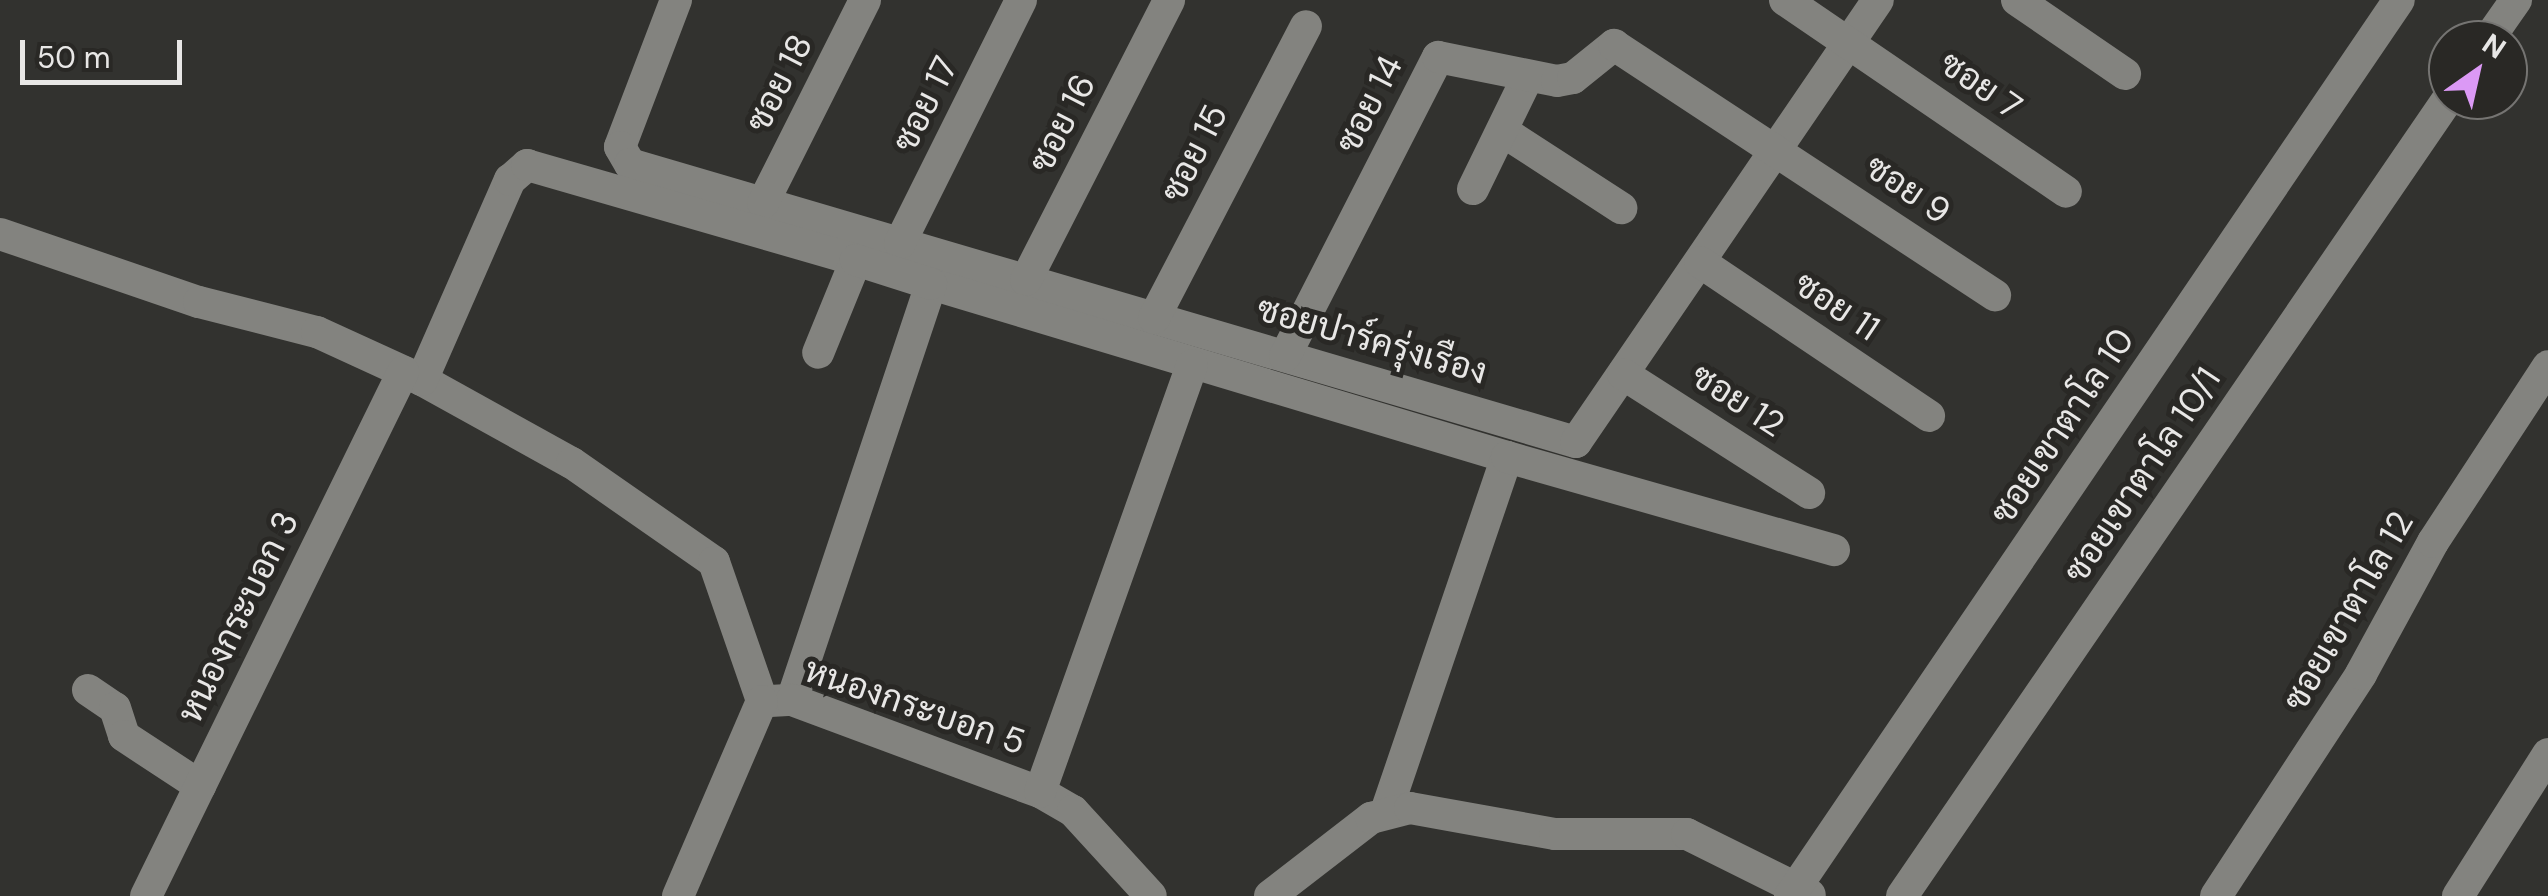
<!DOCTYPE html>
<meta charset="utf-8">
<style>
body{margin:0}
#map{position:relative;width:2548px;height:896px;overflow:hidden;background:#32322f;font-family:"DM Sans",Sarabun,sans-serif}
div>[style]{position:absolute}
.minor>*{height:32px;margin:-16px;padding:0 16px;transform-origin:16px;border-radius:16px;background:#83837f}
span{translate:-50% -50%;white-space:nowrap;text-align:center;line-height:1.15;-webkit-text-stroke:10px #292825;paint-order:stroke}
.street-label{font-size:35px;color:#e8e7e6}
.north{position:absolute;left:2428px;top:20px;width:100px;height:100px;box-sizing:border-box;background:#292825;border:2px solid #757472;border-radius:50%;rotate:34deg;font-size:28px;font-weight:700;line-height:40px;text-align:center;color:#e8e7e6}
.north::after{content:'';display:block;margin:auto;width:35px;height:45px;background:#db99f5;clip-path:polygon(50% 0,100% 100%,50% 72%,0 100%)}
.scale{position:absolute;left:20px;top:40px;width:162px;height:45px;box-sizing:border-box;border:5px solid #e8e7e6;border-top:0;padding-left:12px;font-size:30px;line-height:35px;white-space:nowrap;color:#e8e7e6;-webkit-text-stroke:8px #292825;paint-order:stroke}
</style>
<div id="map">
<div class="minor">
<div style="left:676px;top:0;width:157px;rotate:110.9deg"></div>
<div style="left:620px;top:147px;width:20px;rotate:60deg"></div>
<div style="left:630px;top:164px;width:986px;rotate:16.38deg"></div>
<div style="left:1576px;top:442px;width:535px;rotate:-55.66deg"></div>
<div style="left:1785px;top:0;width:340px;rotate:34.3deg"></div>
<div style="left:2017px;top:0;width:131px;rotate:34.4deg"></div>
<div style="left:2488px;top:40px;width:49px;rotate:-55deg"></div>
<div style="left:1504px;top:132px;width:140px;rotate:33deg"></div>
<div style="left:1473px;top:189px;width:126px;rotate:-64deg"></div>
<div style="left:763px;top:203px;width:227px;rotate:-63.3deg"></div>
<div style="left:0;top:234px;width:210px;rotate:18.9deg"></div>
<div style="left:199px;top:302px;width:122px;rotate:14.3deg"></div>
<div style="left:317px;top:332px;width:115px;rotate:24.6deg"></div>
<div style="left:422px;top:380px;width:171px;rotate:29deg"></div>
<div style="left:572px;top:463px;width:173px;rotate:34.9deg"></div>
<div style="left:714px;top:562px;width:147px;rotate:70.9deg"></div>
<div style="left:900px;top:243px;width:271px;rotate:-63.5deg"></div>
<div style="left:1700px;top:262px;width:276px;rotate:33.9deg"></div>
<div style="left:1026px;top:280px;width:314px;rotate:-62.9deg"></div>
<div style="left:931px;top:284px;width:601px;rotate:16.72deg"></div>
<div style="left:1154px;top:318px;width:329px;rotate:-62.5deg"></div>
<div style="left:1285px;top:356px;width:336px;rotate:-62.9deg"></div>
<div style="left:1438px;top:57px;width:121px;rotate:11.4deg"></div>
<div style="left:1557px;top:81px;width:16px;rotate:-11deg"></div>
<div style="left:1573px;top:78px;width:53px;rotate:-38.8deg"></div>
<div style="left:1614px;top:45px;width:456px;rotate:33.3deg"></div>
<div style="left:1623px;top:374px;width:221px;rotate:32.6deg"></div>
<div style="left:422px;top:380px;width:219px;rotate:-66.3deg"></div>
<div style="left:510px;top:180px;width:23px;rotate:-41deg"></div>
<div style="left:527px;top:165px;width:342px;rotate:16.1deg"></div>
<div style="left:856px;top:260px;width:100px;rotate:112.2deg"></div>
<div style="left:88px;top:690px;width:32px;rotate:34deg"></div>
<div style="left:115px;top:708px;width:29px;rotate:72deg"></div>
<div style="left:124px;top:736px;width:91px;rotate:33.3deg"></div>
<div style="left:792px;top:700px;width:439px;rotate:-71.5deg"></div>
<div style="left:931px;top:284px;width:79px;rotate:-162.3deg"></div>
<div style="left:770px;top:701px;width:22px;rotate:-3deg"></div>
<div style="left:792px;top:700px;width:265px;rotate:20.4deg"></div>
<div style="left:1040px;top:792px;width:38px;rotate:30deg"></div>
<div style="left:1073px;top:811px;width:115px;rotate:47.5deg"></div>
<div style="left:1040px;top:792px;width:453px;rotate:-70.4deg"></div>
<div style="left:1387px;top:809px;width:372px;rotate:-71.2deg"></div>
<div style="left:1507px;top:457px;width:340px;rotate:15.9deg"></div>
<div style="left:146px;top:896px;width:584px;rotate:-63.87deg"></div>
<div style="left:678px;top:896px;width:212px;rotate:-66.7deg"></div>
<div style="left:1270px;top:896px;width:128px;rotate:-37.7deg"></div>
<div style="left:1371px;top:818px;width:40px;rotate:-14.4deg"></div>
<div style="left:1410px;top:808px;width:147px;rotate:10.2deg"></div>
<div style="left:1555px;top:834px;width:132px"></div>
<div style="left:1687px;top:834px;width:137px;rotate:26.4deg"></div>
<div style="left:1790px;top:896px;width:1083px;rotate:-55.8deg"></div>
<div style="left:1902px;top:896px;width:966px;rotate:-55.59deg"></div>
<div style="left:2216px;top:896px;width:265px;rotate:-56.8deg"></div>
<div style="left:2361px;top:674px;width:150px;rotate:-61.4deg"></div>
<div style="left:2433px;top:542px;width:210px;rotate:-56.8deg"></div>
<div style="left:2458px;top:896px;width:168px;rotate:-57.6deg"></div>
</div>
<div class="street-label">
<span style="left:779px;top:83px;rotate:-63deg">ซอย 18</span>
<span style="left:1981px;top:85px;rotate:35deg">ซอย 7</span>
<span style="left:925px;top:104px;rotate:-63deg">ซอย 17</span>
<span style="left:1369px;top:104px;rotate:-63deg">ซอย 14</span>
<span style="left:1062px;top:123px;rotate:-63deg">ซอย 16</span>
<span style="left:1194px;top:153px;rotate:-63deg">ซอย 15</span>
<span style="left:1908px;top:189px;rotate:34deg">ซอย 9</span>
<span style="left:1837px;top:306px;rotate:34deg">ซอย 11</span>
<span style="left:1372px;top:340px;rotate:16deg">ซอยปาร์ครุ่งเรือง</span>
<span style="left:1738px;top:400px;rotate:33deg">ซอย 12</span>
<span style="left:2062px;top:426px;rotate:-56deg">ซอยเขาตาโล 10</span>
<span style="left:2142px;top:475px;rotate:-56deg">ซอยเขาตาโล 10/1</span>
<span style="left:2348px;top:611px;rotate:-60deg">ซอยเขาตาโล 12</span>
<span style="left:238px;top:617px;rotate:-64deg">หนองกระบอก 3</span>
<span style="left:915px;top:706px;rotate:19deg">หนองกระบอก 5</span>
</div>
<div class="north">N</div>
<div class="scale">50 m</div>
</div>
